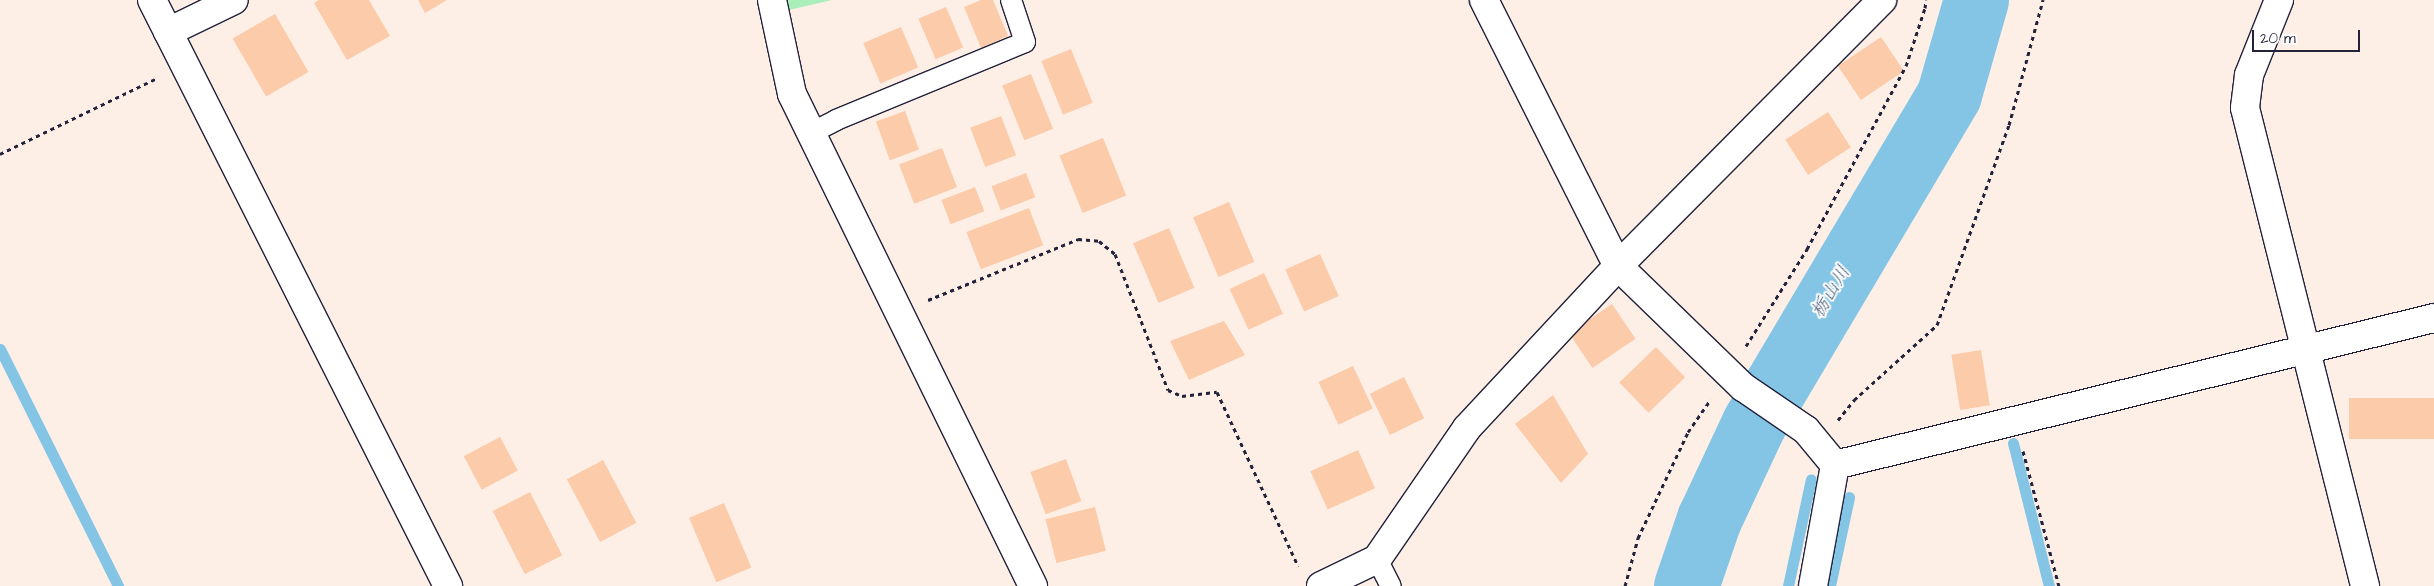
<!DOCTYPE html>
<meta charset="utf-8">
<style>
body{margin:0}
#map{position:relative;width:2434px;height:586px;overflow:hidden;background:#feefe6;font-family:"Architects Daughter","Klee One",sans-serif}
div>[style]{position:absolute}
.green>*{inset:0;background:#aaeeb9}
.stream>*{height:11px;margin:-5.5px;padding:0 5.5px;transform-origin:5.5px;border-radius:5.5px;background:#84c5e5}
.river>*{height:65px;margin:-32.5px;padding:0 32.5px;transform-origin:32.5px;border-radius:32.5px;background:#84c5e5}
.building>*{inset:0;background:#fbcbaa;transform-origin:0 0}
.path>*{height:3px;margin-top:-1.5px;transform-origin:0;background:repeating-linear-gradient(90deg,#22223b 0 4px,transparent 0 8px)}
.roads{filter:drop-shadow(1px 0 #22223b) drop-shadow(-1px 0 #22223b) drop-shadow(0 1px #22223b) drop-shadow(0 -1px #22223b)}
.service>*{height:20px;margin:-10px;padding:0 10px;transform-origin:10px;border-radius:10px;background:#fff}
.minor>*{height:28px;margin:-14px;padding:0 14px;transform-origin:14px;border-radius:14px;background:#fff}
span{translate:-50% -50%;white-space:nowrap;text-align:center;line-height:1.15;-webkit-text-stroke:4px #fff;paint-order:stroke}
.water-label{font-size:19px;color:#445b76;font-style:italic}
.scale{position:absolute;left:2252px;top:30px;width:108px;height:22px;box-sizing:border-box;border:2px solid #22223b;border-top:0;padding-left:6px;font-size:15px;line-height:18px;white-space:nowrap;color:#22223b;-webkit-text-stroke:4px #fff;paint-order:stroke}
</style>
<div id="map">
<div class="green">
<div style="clip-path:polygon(787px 0,832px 0,789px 10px)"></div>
</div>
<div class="stream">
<div style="left:0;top:349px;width:265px;rotate:63.5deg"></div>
<div style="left:2013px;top:443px;width:147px;rotate:75.9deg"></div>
<div style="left:1788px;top:586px;width:109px;rotate:-77.9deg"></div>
<div style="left:1830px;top:586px;width:91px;rotate:-77.9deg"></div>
</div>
<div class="river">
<div style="left:1686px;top:586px;width:71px;rotate:-71.1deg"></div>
<div style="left:1709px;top:519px;width:106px;rotate:-64.9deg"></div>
<div style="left:1754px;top:423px;width:382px;rotate:-59.3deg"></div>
<div style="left:1949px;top:94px;width:98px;rotate:-74deg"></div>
</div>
<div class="building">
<div style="clip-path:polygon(319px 0,369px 0,390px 36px,347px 60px,314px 3px)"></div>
<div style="clip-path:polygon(418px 0,447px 0,425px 13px)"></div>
<div style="clip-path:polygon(981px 0,993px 0,1008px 36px,981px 48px,964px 7px)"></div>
<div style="left:946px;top:7px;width:44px;height:30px;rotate:67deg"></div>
<div style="left:275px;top:14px;width:67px;height:49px;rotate:60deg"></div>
<div style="left:901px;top:27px;width:44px;height:41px;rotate:67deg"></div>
<div style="left:1881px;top:37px;width:41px;height:52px;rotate:56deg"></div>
<div style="left:1071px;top:49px;width:58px;height:32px;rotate:68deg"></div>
<div style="left:1031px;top:74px;width:59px;height:31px;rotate:68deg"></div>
<div style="left:905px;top:111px;width:41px;height:31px;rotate:70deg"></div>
<div style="left:1828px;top:112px;width:42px;height:51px;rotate:57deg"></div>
<div style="left:1001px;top:116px;width:42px;height:33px;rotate:69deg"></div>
<div style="left:1103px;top:138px;width:62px;height:47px;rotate:68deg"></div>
<div style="left:942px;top:148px;width:42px;height:46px;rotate:69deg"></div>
<div style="left:1026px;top:173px;width:26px;height:37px;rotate:69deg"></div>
<div style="left:975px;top:187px;width:26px;height:36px;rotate:69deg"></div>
<div style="left:1229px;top:202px;width:65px;height:39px;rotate:67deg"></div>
<div style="left:1029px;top:208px;width:40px;height:67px;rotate:69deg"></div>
<div style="left:1169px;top:228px;width:65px;height:39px;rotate:67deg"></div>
<div style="left:1320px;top:254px;width:46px;height:38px;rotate:66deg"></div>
<div style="left:1264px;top:273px;width:45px;height:38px;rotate:65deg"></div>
<div style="left:1612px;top:304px;width:42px;height:52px;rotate:56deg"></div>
<div style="clip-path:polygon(1224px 321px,1245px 355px,1189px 380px,1170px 341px)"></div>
<div style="left:1656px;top:347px;width:42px;height:51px;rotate:46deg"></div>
<div style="left:1981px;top:350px;width:56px;height:30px;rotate:81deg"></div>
<div style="left:1353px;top:366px;width:47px;height:38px;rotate:65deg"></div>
<div style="left:1404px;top:377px;width:46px;height:38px;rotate:64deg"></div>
<div style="clip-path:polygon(1553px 395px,1588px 454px,1561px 483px,1515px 424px)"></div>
<div style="left:2434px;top:398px;width:41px;height:85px;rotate:90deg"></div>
<div style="left:500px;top:437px;width:38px;height:41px;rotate:62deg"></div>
<div style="left:1358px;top:450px;width:42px;height:52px;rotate:66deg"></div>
<div style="left:1066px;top:459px;width:45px;height:38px;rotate:70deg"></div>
<div style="left:603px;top:460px;width:71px;height:41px;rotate:62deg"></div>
<div style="left:530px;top:492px;width:71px;height:42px;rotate:63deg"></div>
<div style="left:724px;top:503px;width:70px;height:38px;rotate:67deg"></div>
<div style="left:1095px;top:507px;width:45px;height:51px;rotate:76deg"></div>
</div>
<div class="path">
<div style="left:0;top:154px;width:174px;rotate:-25.8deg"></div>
<div style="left:928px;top:300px;width:162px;rotate:-22.1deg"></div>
<div style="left:1078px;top:239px;width:21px;rotate:5deg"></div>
<div style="left:1099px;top:241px;width:21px;rotate:39deg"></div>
<div style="left:1115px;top:254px;width:146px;rotate:68.7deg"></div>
<div style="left:1168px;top:390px;width:15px;rotate:23deg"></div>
<div style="left:1182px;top:396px;width:35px;rotate:-7deg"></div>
<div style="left:1217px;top:392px;width:192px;rotate:65deg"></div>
<div style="left:1746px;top:346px;width:115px;rotate:-57.8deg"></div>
<div style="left:1807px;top:249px;width:208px;rotate:-61.6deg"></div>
<div style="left:1906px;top:66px;width:61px;rotate:-71.9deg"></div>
<div style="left:1925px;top:8px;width:8px;rotate:-83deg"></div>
<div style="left:1838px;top:420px;width:26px;rotate:-51deg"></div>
<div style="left:1854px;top:400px;width:112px;rotate:-42.1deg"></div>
<div style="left:1937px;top:325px;width:213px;rotate:-70.2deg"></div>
<div style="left:2009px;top:125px;width:130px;rotate:-74.8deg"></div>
<div style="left:2023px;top:451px;width:140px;rotate:75.1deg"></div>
<div style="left:1625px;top:586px;width:50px;rotate:-74.8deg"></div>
<div style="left:1638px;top:538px;width:117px;rotate:-64.7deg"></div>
<div style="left:1688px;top:432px;width:40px;rotate:-55.1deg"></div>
</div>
<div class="roads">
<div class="service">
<div style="left:811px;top:133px;width:28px;rotate:-27deg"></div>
<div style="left:836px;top:120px;width:204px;rotate:-22.4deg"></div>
<div style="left:1025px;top:42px;width:44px;rotate:-108.4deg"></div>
<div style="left:1377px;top:559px;width:30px;rotate:63deg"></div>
</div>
<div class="minor">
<div style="left:152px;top:0;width:657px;rotate:63.2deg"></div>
<div style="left:772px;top:0;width:96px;rotate:78deg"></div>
<div style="left:792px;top:94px;width:548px;rotate:63.9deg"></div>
<div style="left:1484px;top:0;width:298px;rotate:63.3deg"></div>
<div style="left:1618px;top:266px;width:174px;rotate:44.1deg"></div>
<div style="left:1743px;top:387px;width:76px;rotate:34.3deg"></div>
<div style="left:1806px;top:430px;width:45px;rotate:50.4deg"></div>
<div style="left:2279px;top:0;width:81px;rotate:111.8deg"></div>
<div style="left:2249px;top:75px;width:33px;rotate:97deg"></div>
<div style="left:2245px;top:108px;width:493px;rotate:75.9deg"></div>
<div style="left:168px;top:32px;width:73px;rotate:-25.9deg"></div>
<div style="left:1835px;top:465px;width:617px;rotate:-13.79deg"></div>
<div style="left:1321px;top:586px;width:62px;rotate:-25.7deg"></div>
<div style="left:1377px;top:559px;width:159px;rotate:-55.5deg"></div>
<div style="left:1467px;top:428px;width:221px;rotate:-47deg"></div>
<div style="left:1618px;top:266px;width:375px;rotate:-45.2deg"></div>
<div style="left:1813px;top:586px;width:123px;rotate:-79.7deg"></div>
</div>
</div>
<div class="water-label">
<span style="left:1831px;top:292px;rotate:-59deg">栃山川</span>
</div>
<div class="scale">20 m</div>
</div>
